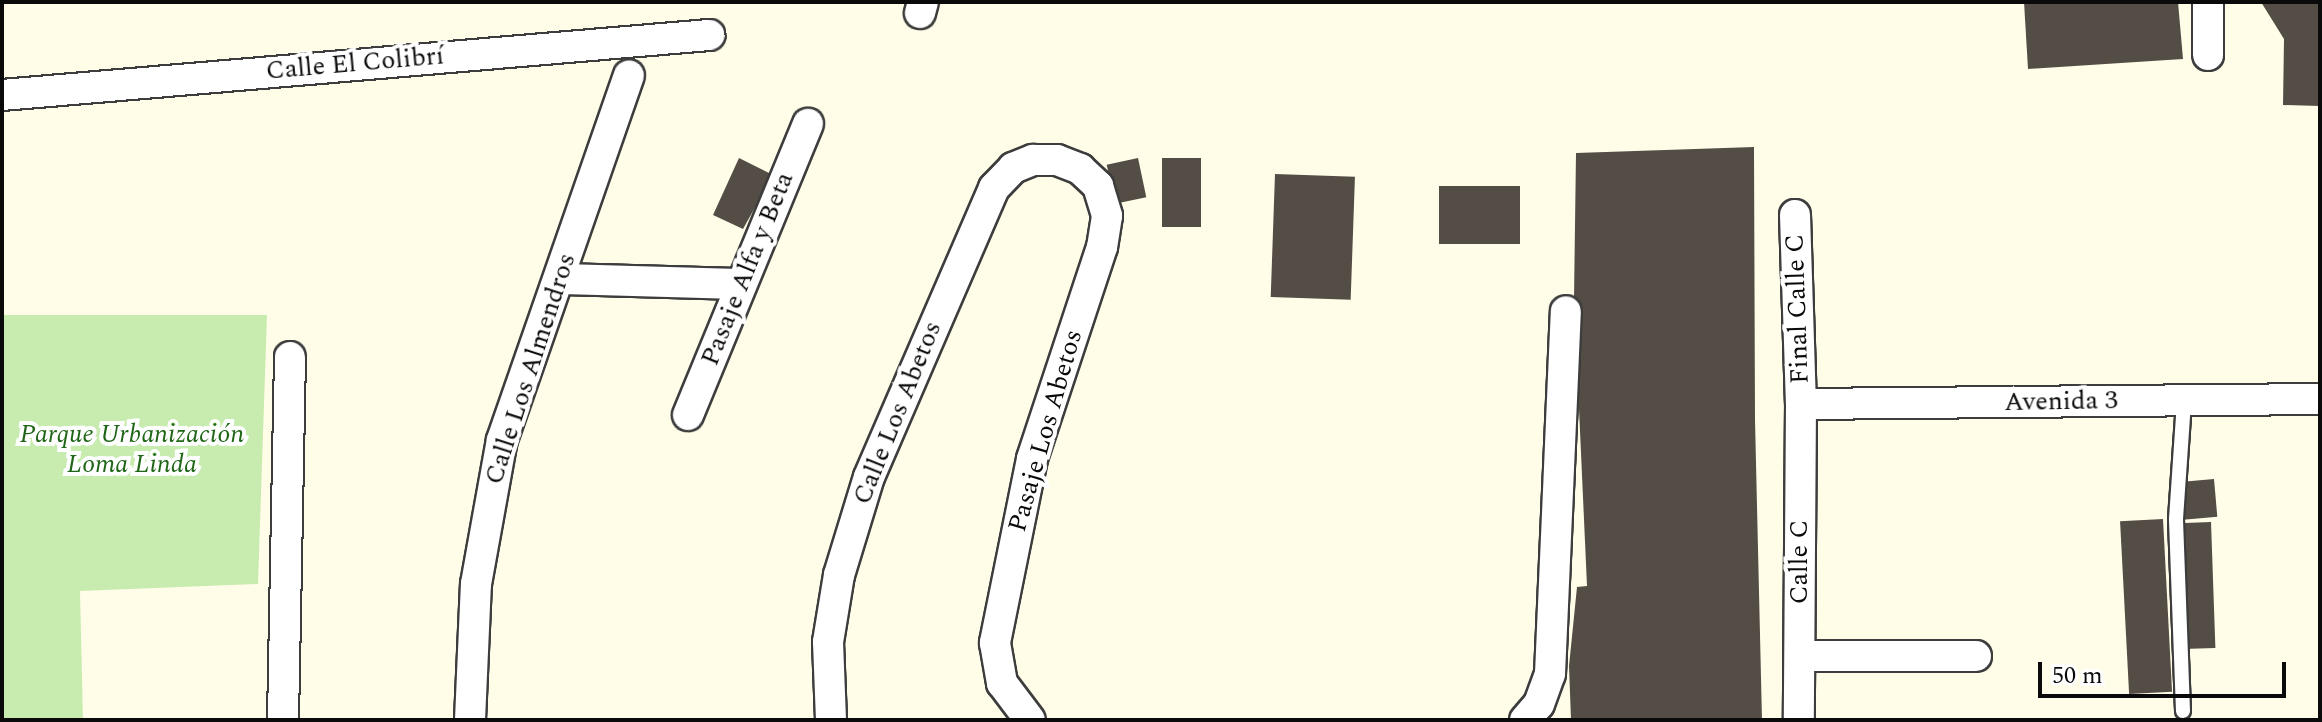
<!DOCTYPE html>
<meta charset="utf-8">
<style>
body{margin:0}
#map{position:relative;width:2322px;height:722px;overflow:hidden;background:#fffde8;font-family:Spectral,serif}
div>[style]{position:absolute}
.green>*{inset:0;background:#c8ecaf}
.building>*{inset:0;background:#544d46;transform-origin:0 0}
.roads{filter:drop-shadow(2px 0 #3d3d3d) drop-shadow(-2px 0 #3d3d3d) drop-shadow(0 2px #3d3d3d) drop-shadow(0 -2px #3d3d3d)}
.lane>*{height:14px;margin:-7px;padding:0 7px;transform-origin:7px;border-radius:7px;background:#fff}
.street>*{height:30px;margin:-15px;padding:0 15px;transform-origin:15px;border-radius:15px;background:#fff}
span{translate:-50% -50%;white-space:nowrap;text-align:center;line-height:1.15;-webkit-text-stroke:8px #fff;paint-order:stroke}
.street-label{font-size:26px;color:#0a0a0a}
.park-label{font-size:26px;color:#1f6617;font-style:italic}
.frame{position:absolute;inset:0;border:4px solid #0a0a0a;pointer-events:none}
.scale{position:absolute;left:2038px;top:662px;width:248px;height:36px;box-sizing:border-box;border:4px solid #0a0a0a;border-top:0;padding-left:10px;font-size:24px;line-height:28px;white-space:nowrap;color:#0a0a0a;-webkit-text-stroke:6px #fff;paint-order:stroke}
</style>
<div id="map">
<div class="green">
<div style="clip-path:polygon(2px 315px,267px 315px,258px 584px,80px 591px,83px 720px,2px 720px)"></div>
</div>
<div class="building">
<div style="clip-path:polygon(2024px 2px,2178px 2px,2183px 59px,2028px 69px)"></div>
<div style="clip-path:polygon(2261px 2px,2320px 2px,2320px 106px,2283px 105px,2284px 39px)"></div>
<div style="clip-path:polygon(1754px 147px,1755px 420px,1762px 720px,1571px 720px,1569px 666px,1577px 587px,1587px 586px,1574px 298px,1576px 153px)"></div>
<div style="clip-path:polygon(739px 158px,773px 175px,743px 229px,713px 215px)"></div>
<div style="left:1138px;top:158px;width:40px;height:32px;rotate:78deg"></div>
<div style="left:1162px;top:158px;width:39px;height:69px"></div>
<div style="left:1275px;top:174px;width:80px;height:123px;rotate:2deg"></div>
<div style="left:1520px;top:186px;width:58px;height:81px;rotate:90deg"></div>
<div style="left:2214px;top:479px;width:38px;height:34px;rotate:85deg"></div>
<div style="left:2163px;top:519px;width:173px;height:43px;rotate:87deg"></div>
<div style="left:2211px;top:522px;width:126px;height:33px;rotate:88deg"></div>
</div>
<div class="roads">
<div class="lane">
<div style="left:2183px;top:711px;width:192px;rotate:-92.1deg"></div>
<div style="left:2176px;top:519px;width:118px;rotate:-86.1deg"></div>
</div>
<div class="street">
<div style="left:2208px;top:2px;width:53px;rotate:90deg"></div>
<div style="left:920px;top:13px;width:11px;rotate:-75deg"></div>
<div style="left:2px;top:95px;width:710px;rotate:-4.85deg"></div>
<div style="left:1795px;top:215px;width:189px;rotate:88.2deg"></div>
<div style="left:1801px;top:404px;width:316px;rotate:90.4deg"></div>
<div style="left:560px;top:279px;width:181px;rotate:1.6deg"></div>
<div style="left:1801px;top:404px;width:519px;rotate:-0.55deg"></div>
<div style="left:688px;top:415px;width:315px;rotate:-67.6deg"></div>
<div style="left:1800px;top:656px;width:176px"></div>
<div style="left:283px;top:720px;width:363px;rotate:-88.9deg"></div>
<div style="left:470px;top:720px;width:136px;rotate:-87.5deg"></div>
<div style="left:476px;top:584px;width:146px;rotate:-79.8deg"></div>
<div style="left:502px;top:440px;width:386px;rotate:-70.8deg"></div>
<div style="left:831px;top:720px;width:78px;rotate:-92.2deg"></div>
<div style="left:828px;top:642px;width:68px;rotate:-80.7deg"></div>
<div style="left:839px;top:575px;width:102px;rotate:-73deg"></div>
<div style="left:869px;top:477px;width:315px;rotate:-66.6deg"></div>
<div style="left:994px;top:188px;width:28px;rotate:-46deg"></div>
<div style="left:1013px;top:168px;width:22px;rotate:-22deg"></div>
<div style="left:1033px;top:160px;width:24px"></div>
<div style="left:1057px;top:160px;width:25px;rotate:21deg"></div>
<div style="left:1080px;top:169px;width:25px;rotate:43deg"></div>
<div style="left:1098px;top:186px;width:31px;rotate:73deg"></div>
<div style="left:1107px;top:216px;width:31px;rotate:99deg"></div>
<div style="left:1102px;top:247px;width:223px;rotate:108.3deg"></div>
<div style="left:1032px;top:459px;width:188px;rotate:101.4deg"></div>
<div style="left:995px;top:643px;width:41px;rotate:80.1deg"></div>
<div style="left:1002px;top:683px;width:46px;rotate:52.9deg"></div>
<div style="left:1525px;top:720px;width:21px;rotate:-49deg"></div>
<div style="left:1539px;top:704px;width:32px;rotate:-70deg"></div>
<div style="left:1550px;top:674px;width:363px;rotate:-87.5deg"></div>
</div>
</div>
<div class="street-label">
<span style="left:355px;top:64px;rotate:-5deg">Calle El Colibrí</span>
<span style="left:748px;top:269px;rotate:-68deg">Pasaje Alfa y Beta</span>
<span style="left:1798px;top:309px;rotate:-92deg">Final Calle C</span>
<span style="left:531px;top:369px;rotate:-72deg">Calle Los Almendros</span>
<span style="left:2061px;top:402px;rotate:-1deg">Avenida 3</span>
<span style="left:898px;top:413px;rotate:-68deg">Calle Los Abetos</span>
<span style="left:1046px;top:431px;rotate:-74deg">Pasaje Los Abetos</span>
<span style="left:1800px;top:562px;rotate:-90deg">Calle C</span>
</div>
<div class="park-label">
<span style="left:132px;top:450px">Parque Urbanización<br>Loma Linda</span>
</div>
<div class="frame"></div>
<div class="scale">50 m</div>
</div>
